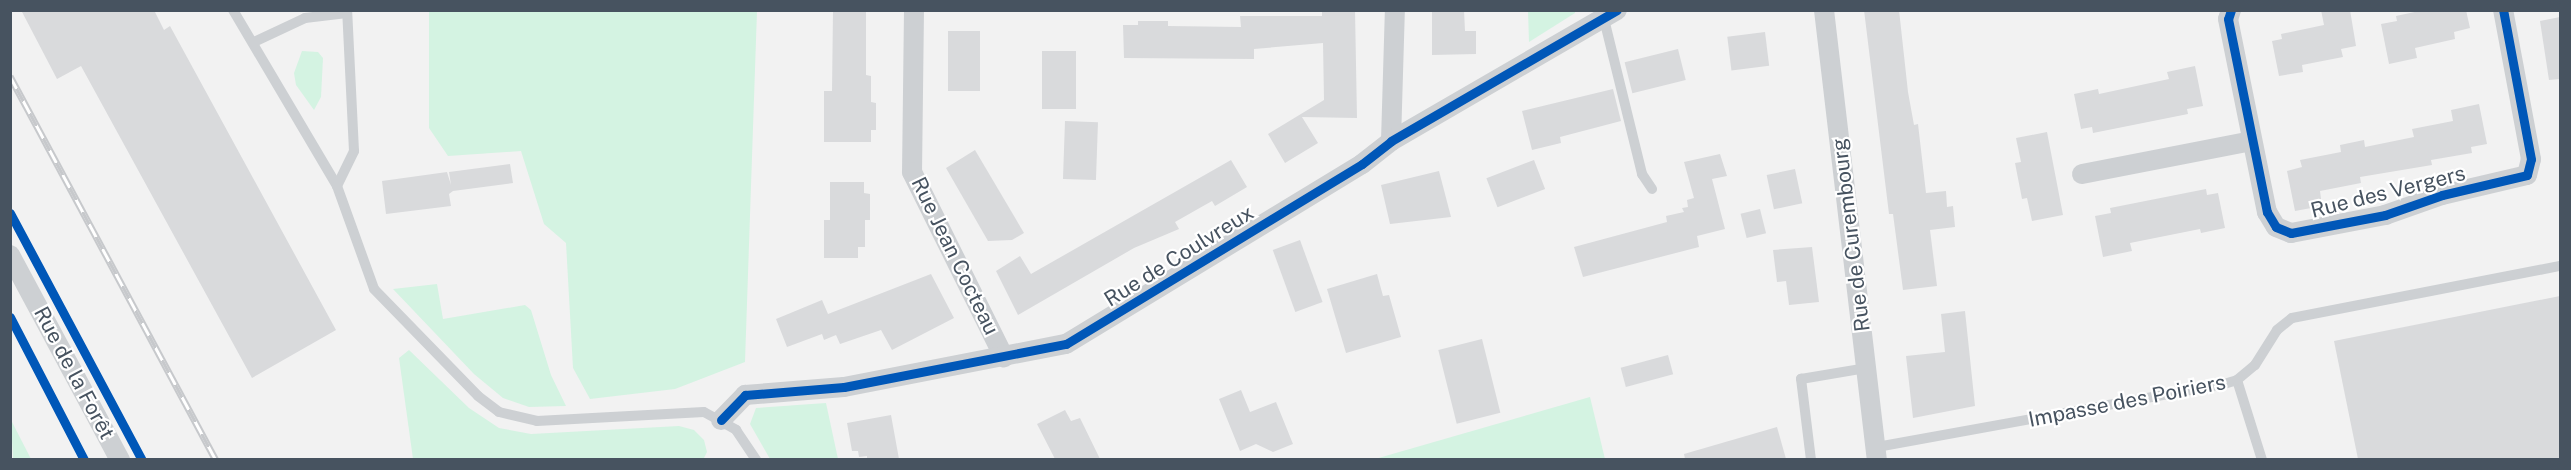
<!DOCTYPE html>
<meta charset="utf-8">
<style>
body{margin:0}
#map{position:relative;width:2571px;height:470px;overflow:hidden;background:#f2f2f2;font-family:"Public Sans",sans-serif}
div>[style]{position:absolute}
.green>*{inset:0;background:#d4f3e2}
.building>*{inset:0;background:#d9dadc;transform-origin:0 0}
.service>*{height:10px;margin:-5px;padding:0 5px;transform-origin:5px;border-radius:5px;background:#cdd0d3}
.minor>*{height:20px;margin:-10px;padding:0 10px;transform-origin:10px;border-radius:10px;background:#cdd0d3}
.rail>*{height:7px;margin-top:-3.5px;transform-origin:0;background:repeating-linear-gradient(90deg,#fff 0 14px,#c7c9cc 0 28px);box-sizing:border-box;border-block:2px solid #c7c9cc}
.cycleway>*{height:9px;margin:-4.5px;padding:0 4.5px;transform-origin:4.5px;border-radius:4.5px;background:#0057b8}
span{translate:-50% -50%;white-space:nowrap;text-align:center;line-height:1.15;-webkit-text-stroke:4.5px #fff;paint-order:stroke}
.street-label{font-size:21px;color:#475360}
.frame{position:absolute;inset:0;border:12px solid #475360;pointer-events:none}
</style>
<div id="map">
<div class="green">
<div style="clip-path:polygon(429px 11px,757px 11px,745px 362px,675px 389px,590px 399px,573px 368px,566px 243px,544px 224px,521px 151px,448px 156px,429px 128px)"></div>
<div style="clip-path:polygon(1528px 11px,1575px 11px,1575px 13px,1529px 42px)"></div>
<div style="clip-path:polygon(302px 51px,318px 52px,323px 58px,321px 97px,314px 110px,296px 85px,294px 73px)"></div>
<div style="clip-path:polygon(437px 284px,443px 319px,525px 305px,531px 310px,551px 375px,566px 406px,529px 407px,503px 398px,474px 374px,393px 289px)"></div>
<div style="clip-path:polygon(409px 350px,469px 408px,499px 428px,531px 434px,679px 426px,694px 430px,704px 440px,707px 452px,703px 460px,413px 459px,399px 358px)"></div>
<div style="clip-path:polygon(1590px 397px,1605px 459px,1375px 459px)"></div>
<div style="clip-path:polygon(826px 403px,838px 459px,770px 459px,750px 424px,756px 408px)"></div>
<div style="clip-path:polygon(11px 420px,31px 459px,13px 459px)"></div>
</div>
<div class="building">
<div style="clip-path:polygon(21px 10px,154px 10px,164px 30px,170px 26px,336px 330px,252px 378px,81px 66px,57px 79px)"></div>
<div style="clip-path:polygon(833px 10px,866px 10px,866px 75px,871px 76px,871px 102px,876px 103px,876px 130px,871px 130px,871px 142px,824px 142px,824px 91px,832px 91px)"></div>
<div style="clip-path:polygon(1322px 10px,1355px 10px,1357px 118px,1302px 117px,1318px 143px,1285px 163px,1268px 134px,1324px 100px,1323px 43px,1254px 49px,1254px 59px,1124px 58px,1123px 25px,1138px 25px,1138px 21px,1168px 21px,1168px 26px,1241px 27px,1240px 16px,1322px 16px)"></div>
<div style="clip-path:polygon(1432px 10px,1464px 10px,1465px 31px,1476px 31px,1476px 54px,1432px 55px)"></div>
<div style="clip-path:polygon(1864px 10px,1899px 10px,1908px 92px,1914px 125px,1918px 124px,1926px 193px,1946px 191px,1947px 207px,1953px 206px,1955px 227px,1930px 230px,1937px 286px,1903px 290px,1893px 214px,1889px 214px)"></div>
<div style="clip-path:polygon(2321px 10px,2350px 10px,2356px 46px,2341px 49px,2343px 57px,2302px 65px,2303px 72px,2279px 76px,2272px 41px,2282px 39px,2281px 34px,2324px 25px)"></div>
<div style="clip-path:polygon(2424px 10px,2466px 10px,2470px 28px,2454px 32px,2455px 39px,2415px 48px,2417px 58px,2389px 64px,2381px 24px,2397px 21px,2396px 16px)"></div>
<div style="clip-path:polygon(2560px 17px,2560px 79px,2549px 80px,2540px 21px)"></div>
<div style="left:948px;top:31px;width:32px;height:60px"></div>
<div style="left:1765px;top:32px;width:34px;height:38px;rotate:83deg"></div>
<div style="left:1678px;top:49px;width:32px;height:55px;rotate:76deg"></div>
<div style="left:1042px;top:51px;width:34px;height:58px"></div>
<div style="clip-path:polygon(2195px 66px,2203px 106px,2187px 109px,2188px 114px,2093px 133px,2092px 127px,2081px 129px,2074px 94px,2098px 89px,2099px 94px,2169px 79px,2167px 72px)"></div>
<div style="clip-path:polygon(1613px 89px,1621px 121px,1560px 137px,1561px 143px,1532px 150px,1522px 111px)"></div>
<div style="clip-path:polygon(2479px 104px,2487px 144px,2471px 147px,2472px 153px,2431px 160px,2432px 165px,2360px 177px,2361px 183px,2320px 191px,2322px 206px,2295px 211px,2287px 171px,2302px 167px,2300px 160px,2341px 152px,2340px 145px,2364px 140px,2365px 147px,2414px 137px,2412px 129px,2453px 121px,2451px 110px)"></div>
<div style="left:1065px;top:121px;width:33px;height:58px;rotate:2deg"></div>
<div style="clip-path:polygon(2047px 132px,2063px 215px,2032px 221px,2027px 198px,2022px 199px,2015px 163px,2021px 162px,2016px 138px)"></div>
<div style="clip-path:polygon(975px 150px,1024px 233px,1012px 240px,988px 241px,946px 168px)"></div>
<div style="clip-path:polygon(1720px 154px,1727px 176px,1712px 179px,1725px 229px,1697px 236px,1699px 247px,1583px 277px,1574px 247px,1667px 222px,1666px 216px,1684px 212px,1682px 208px,1688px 207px,1687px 200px,1694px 198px,1684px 162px)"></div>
<div style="clip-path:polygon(1231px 160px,1247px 187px,1215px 206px,1212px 201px,1175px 222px,1179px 229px,1134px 248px,1018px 315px,996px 271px,1020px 256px,1031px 274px)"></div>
<div style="left:1534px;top:160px;width:31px;height:51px;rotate:69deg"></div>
<div style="clip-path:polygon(510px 164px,513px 183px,453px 191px,449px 194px,451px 206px,386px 214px,382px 181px,447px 172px,451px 185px,449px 172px)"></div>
<div style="left:1795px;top:169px;width:35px;height:29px;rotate:78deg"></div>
<div style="clip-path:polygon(1439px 171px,1451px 217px,1390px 224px,1381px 185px)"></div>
<div style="clip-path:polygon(830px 182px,864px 182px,864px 193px,870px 194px,870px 220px,865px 220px,865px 247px,858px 247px,858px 258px,824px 258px,824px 220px,830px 220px)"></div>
<div style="clip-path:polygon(2206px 189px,2207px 195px,2218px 193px,2225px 228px,2201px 233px,2200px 229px,2130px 243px,2132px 251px,2103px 257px,2095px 216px,2111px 213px,2110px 208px)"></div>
<div style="left:1760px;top:209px;width:25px;height:20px;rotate:76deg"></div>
<div style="left:1300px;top:240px;width:66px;height:29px;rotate:70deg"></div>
<div style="clip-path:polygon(1812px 247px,1819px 302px,1789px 305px,1786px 281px,1777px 282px,1773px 250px)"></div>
<div style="clip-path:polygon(931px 274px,954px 318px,892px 350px,881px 330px,840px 344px,836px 335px,824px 340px,822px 334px,787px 347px,776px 319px,822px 300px,828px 314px)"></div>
<div style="clip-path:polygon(1377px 274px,1383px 296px,1389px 295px,1401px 337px,1346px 353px,1327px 289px)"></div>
<div style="clip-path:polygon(2560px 296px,2560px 459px,2358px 459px,2334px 341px)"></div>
<div style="clip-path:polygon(1965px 311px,1975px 406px,1913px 418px,1906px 356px,1945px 352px,1941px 314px)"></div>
<div style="left:1482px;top:339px;width:76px;height:45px;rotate:76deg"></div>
<div style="left:1668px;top:355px;width:20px;height:49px;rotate:75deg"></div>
<div style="clip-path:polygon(1241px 390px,1250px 412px,1276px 402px,1293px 444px,1273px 452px,1256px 444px,1240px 451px,1219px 399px)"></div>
<div style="clip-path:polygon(1065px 410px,1071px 421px,1080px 418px,1100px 459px,1055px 459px,1037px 424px)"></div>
<div style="clip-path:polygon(891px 415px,899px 459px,867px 459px,867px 456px,859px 457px,858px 451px,852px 451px,847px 423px)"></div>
<div style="clip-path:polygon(1777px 427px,1786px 459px,1685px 459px,1684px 454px)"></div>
</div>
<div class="service">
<div style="left:233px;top:10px;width:204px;rotate:59.4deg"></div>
<div style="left:337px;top:186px;width:109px;rotate:70.2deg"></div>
<div style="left:374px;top:289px;width:149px;rotate:45.8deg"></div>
<div style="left:478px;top:396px;width:26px;rotate:37deg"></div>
<div style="left:499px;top:412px;width:39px;rotate:13deg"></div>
<div style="left:537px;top:421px;width:167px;rotate:-3.1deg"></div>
<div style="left:704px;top:412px;width:37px;rotate:29deg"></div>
<div style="left:736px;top:430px;width:36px;rotate:56deg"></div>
<div style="left:1604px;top:19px;width:160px;rotate:76.2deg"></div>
<div style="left:1642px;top:174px;width:18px;rotate:56deg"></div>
<div style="left:254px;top:42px;width:56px;rotate:-25.2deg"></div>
<div style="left:305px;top:18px;width:42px;rotate:-6.8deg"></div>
<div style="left:337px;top:186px;width:39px;rotate:-64deg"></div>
<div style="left:354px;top:151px;width:141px;rotate:-92.8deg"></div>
<div style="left:2237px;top:380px;width:84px;rotate:72.6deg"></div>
<div style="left:1877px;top:447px;width:353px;rotate:-10.3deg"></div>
<div style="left:2224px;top:384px;width:14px;rotate:-17deg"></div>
<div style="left:2237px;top:380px;width:23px;rotate:-40deg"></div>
<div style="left:2255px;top:365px;width:41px;rotate:-57.8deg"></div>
<div style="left:2277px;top:330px;width:19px;rotate:-39deg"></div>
<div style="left:2292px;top:318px;width:273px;rotate:-11deg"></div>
<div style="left:1811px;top:460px;width:82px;rotate:-97deg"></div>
<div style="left:1801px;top:379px;width:67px;rotate:-9.5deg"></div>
</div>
<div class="minor">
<div style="left:914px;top:10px;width:162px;rotate:90.7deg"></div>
<div style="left:912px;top:172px;width:207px;rotate:63.6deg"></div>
<div style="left:1824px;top:10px;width:453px;rotate:83.3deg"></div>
<div style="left:2231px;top:10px;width:9px;rotate:108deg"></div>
<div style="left:2228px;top:19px;width:197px;rotate:78.6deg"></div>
<div style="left:2267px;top:212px;width:17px;rotate:59deg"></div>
<div style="left:2276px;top:227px;width:16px;rotate:22deg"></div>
<div style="left:2291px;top:233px;width:96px;rotate:-10.8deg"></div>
<div style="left:2385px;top:215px;width:60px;rotate:-19.3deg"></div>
<div style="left:2442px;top:195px;width:87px;rotate:-13.2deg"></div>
<div style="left:2527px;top:175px;width:16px;rotate:-76deg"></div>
<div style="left:2531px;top:159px;width:152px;rotate:-100.6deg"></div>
<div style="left:1391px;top:141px;width:131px;rotate:-88.3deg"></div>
<div style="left:2082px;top:174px;width:173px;rotate:-11deg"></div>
<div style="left:10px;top:255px;width:233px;rotate:61.8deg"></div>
<div style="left:721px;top:420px;width:35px;rotate:-46deg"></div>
<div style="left:745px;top:395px;width:99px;rotate:-4.6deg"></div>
<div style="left:844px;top:387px;width:226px;rotate:-11deg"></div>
<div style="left:1066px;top:344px;width:346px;rotate:-31.3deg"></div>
<div style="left:1362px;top:164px;width:37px;rotate:-38deg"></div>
<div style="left:1391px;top:141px;width:261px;rotate:-30.1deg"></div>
</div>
<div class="rail">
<div style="left:10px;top:76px;width:436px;rotate:61.8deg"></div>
</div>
<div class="cycleway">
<div style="left:2231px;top:10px;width:9px;rotate:108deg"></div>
<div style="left:2228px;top:19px;width:197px;rotate:78.6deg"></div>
<div style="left:2267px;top:212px;width:17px;rotate:59deg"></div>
<div style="left:2276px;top:227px;width:16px;rotate:22deg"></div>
<div style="left:2291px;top:233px;width:96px;rotate:-10.8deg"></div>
<div style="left:2385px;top:215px;width:60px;rotate:-19.3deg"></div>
<div style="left:2442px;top:195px;width:87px;rotate:-13.2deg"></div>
<div style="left:2527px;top:175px;width:16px;rotate:-76deg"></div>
<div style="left:2531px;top:159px;width:152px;rotate:-100.6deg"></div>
<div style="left:10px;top:213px;width:280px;rotate:61.9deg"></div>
<div style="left:10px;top:317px;width:161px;rotate:62.6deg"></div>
<div style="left:721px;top:420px;width:35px;rotate:-46deg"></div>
<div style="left:745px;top:395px;width:99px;rotate:-4.6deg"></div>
<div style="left:844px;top:387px;width:226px;rotate:-11deg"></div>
<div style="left:1066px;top:344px;width:346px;rotate:-31.3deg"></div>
<div style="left:1362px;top:164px;width:37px;rotate:-38deg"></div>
<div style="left:1391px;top:141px;width:261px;rotate:-30.1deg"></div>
</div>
<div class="street-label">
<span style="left:2388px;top:192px;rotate:-14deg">Rue des Vergers</span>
<span style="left:1851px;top:235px;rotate:-97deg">Rue de Curembourg</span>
<span style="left:955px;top:256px;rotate:64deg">Rue Jean Cocteau</span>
<span style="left:1179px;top:256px;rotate:-32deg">Rue de Coulvreux</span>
<span style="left:74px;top:373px;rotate:62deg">Rue de la Forêt</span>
<span style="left:2127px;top:401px;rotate:-11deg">Impasse des Poiriers</span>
</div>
<div class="frame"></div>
</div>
